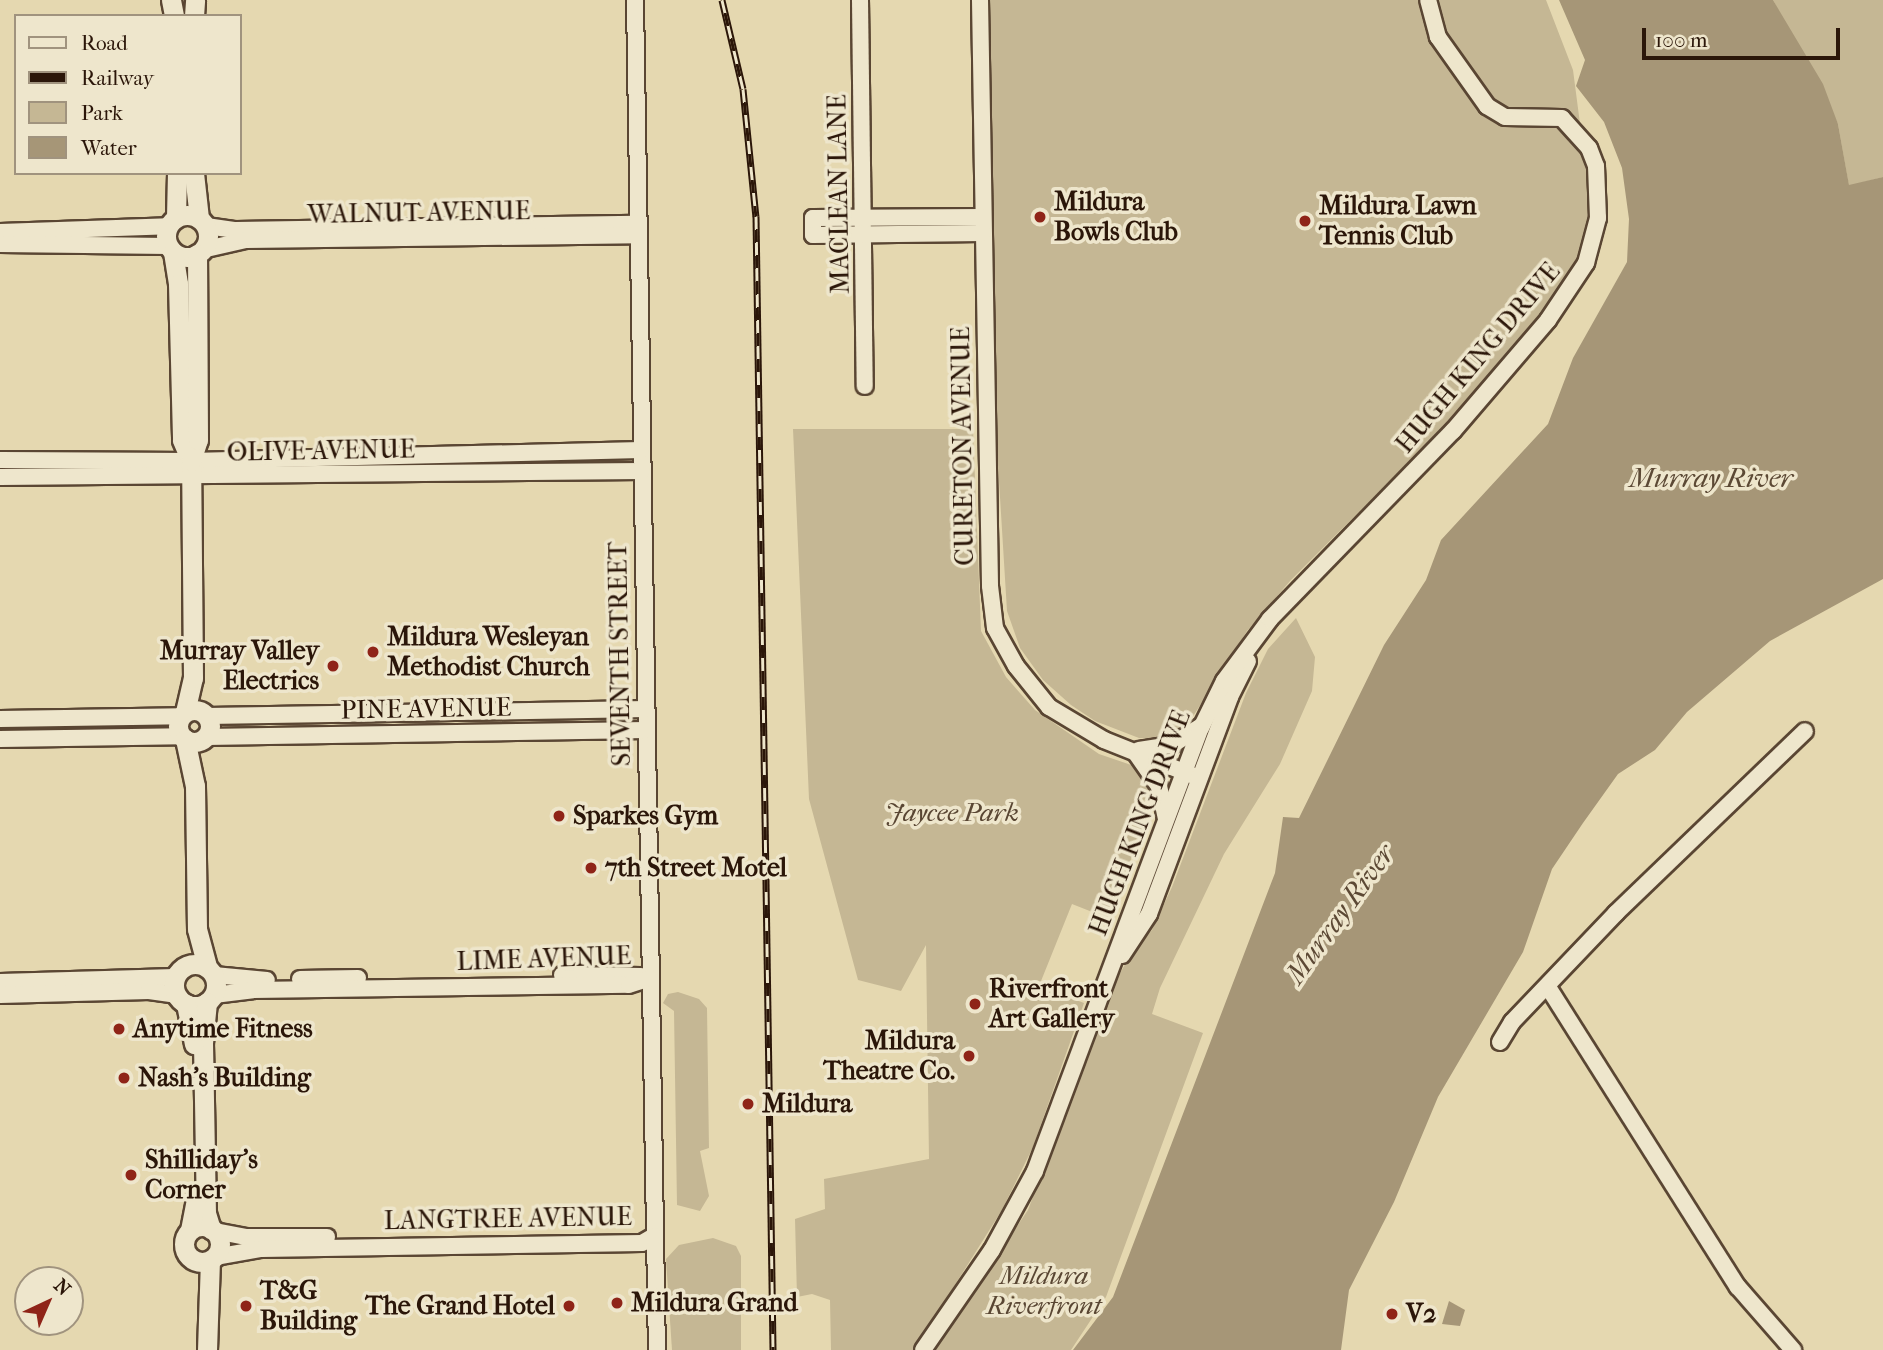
<!DOCTYPE html>
<style>
body{margin:0}
#map{position:relative;width:1883px;height:1350px;overflow:hidden;background:#e5d8b0;font-family:"IM FELL French Canon",serif}
div>[style]{position:absolute}
.green>*{inset:0;background:#c5b794}
.water>*{inset:0;background:#a69677}
.roads{filter:drop-shadow(2px 0 #5a4633) drop-shadow(-2px 0 #5a4633) drop-shadow(0 2px #5a4633) drop-shadow(0 -2px #5a4633)}
.minor>*{height:16px;margin:-8px;padding:0 8px;transform-origin:8px;border-radius:8px;background:#eee6cc}
.tertiary>*{height:19px;margin:-9.5px;padding:0 9.5px;transform-origin:9.5px;border-radius:9.5px;background:#eee6cc}
.tertiary>.ring{margin:-9.5px;padding:0;box-sizing:content-box;background:none;border:19px solid #eee6cc;border-radius:50%}
.rail>*{height:7px;margin-top:-3.5px;transform-origin:0;background:repeating-linear-gradient(90deg,#eee6cc 0 13px,#2b1609 0 26px);box-sizing:border-box;border-block:2px solid #2b1609}
.dots>*{width:19px;height:19px;translate:-50% -50%;box-sizing:border-box;border:4px solid #eee6cc;border-radius:50%}
span{translate:-50% -50%;white-space:nowrap;text-align:center;line-height:1.15;-webkit-text-stroke:7px #eee6cc;paint-order:stroke}
.street-label{font-size:26px;color:#2b1609}
.poi-label{font-size:26px;color:#2b1609;font-weight:700}
.left{translate:0 -50%;text-align:left}
.right{translate:-100% -50%;text-align:right}
.park-label{font-size:26px;color:#594633;font-style:italic}
.water-label{font-size:28px;color:#5c4935;font-style:italic}
.legend{position:absolute;left:14px;top:14px;width:228px;height:161px;box-sizing:border-box;background:#eee6cc;border:2px solid #a0937e;margin:0;padding:9px 12px;list-style:none;font-size:21px;color:#2b1609}
.legend li{display:flex;align-items:center;gap:14px;height:35px}
.legend b{width:35px;border:2px solid #a0937e}
.north{position:absolute;left:14px;top:1266px;width:70px;height:70px;box-sizing:border-box;background:#eee6cc;border:2px solid #a0937e;border-radius:50%;rotate:44deg;font-size:19px;font-weight:700;line-height:28px;text-align:center;color:#2b1609}
.north::after{content:'';display:block;margin:auto;width:24px;height:32px;background:#8f2418;clip-path:polygon(50% 0,100% 100%,50% 72%,0 100%)}
.scale{position:absolute;left:1642px;top:28px;width:198px;height:32px;box-sizing:border-box;border:4px solid #2b1609;border-top:0;padding-left:9px;font-size:21px;line-height:24px;white-space:nowrap;color:#2b1609;-webkit-text-stroke:5px #eee6cc;paint-order:stroke}
</style>
<div id="map">
<div class="green">
<div style="clip-path:polygon(988px 0,1546px 0,1573px 70px,1591px 208px,1583px 250px,1556px 299px,1456px 414px,1290px 581px,1247px 631px,1192px 718px,1181px 730px,1162px 739px,1139px 738px,1095px 721px,1071px 705px,1043px 680px,1020px 648px,1007px 611px,996px 432px)"></div>
<div style="clip-path:polygon(1773px 0,1883px 0,1883px 177px,1849px 186px,1838px 124px)"></div>
<div style="clip-path:polygon(793px 429px,973px 429px,981px 631px,1006px 677px,1035px 710px,1099px 754px,1137px 767px,1148px 784px,1148px 811px,1110px 919px,1072px 904px,1039px 986px,1084px 1003px,1033px 1147px,1002px 1210px,914px 1350px,831px 1350px,830px 1300px,812px 1294px,797px 1297px,795px 1219px,825px 1209px,824px 1179px,929px 1159px,926px 945px,901px 991px,858px 980px,809px 799px)"></div>
<div style="clip-path:polygon(1296px 618px,1315px 657px,1312px 691px,1280px 764px,1224px 854px,1160px 988px,1152px 1014px,1203px 1033px,1106px 1297px,1071px 1350px,934px 1350px,1028px 1210px,1112px 988px,1129px 957px,1152px 930px,1172px 887px,1246px 693px,1268px 649px)"></div>
<div style="clip-path:polygon(678px 992px,699px 999px,707px 1008px,709px 1148px,700px 1151px,709px 1196px,700px 1211px,677px 1205px,674px 1011px,663px 1003px,668px 994px)"></div>
<div style="clip-path:polygon(713px 1238px,736px 1246px,741px 1256px,741px 1350px,672px 1350px,666px 1259px,679px 1245px)"></div>
</div>
<div class="water">
<div style="clip-path:polygon(1559px 0,1773px 0,1823px 84px,1838px 124px,1849px 185px,1883px 177px,1883px 579px,1770px 641px,1687px 712px,1655px 750px,1618px 774px,1583px 823px,1552px 869px,1523px 952px,1438px 1097px,1394px 1202px,1349px 1290px,1341px 1350px,1073px 1350px,1113px 1297px,1275px 873px,1283px 817px,1299px 818px,1384px 645px,1426px 580px,1441px 540px,1548px 424px,1573px 358px,1627px 262px,1629px 219px,1622px 168px,1604px 122px,1576px 86px,1585px 60px)"></div>
<div style="clip-path:polygon(1449px 1301px,1465px 1310px,1460px 1326px,1442px 1324px)"></div>
</div>
<div class="roads">
<div class="minor">
<div style="left:635px;top:0;width:1350px;rotate:89.07deg"></div>
<div style="left:860px;top:0;width:386px;rotate:89.3deg"></div>
<div style="left:980px;top:0;width:586px;rotate:89.02deg"></div>
<div style="left:990px;top:586px;width:42px;rotate:83.2deg"></div>
<div style="left:995px;top:628px;width:43px;rotate:61.1deg"></div>
<div style="left:1016px;top:666px;width:53px;rotate:51.2deg"></div>
<div style="left:1049px;top:707px;width:64px;rotate:31deg"></div>
<div style="left:1104px;top:740px;width:102px;rotate:21.8deg"></div>
<div style="left:983px;top:217px;width:170px;rotate:179.7deg"></div>
<div style="left:813px;top:218px;width:17px;rotate:90deg"></div>
<div style="left:813px;top:235px;width:170px;rotate:-0.7deg"></div>
<div style="left:206px;top:226px;width:30px;rotate:8deg"></div>
<div style="left:236px;top:230px;width:401px;rotate:-0.9deg"></div>
<div style="left:0;top:232px;width:168px;rotate:-2deg"></div>
<div style="left:0;top:244px;width:168px;rotate:0.7deg"></div>
<div style="left:202px;top:250px;width:45px;rotate:-12.8deg"></div>
<div style="left:246px;top:240px;width:392px;rotate:-0.7deg"></div>
<div style="left:0;top:460px;width:191px;rotate:0.3deg"></div>
<div style="left:191px;top:461px;width:450px;rotate:-1.4deg"></div>
<div style="left:0;top:477px;width:642px;rotate:-0.54deg"></div>
<div style="left:207px;top:716px;width:439px;rotate:-0.9deg"></div>
<div style="left:0;top:719px;width:181px;rotate:-0.9deg"></div>
<div style="left:206px;top:737px;width:440px;rotate:-0.9deg"></div>
<div style="left:0;top:739px;width:181px;rotate:-0.9deg"></div>
<div style="left:1139px;top:750px;width:33px;rotate:-9deg"></div>
<div style="left:1172px;top:745px;width:35px;rotate:-33deg"></div>
<div style="left:1137px;top:755px;width:38px;rotate:55deg"></div>
<div style="left:1159px;top:786px;width:33px;rotate:78deg"></div>
<div style="left:1122px;top:955px;width:49px;rotate:-56.6deg"></div>
<div style="left:1149px;top:914px;width:232px;rotate:-69.5deg"></div>
<div style="left:1230px;top:697px;width:40px;rotate:-63.4deg"></div>
<div style="left:214px;top:975px;width:53px;rotate:5.4deg"></div>
<div style="left:562px;top:975px;width:79px;rotate:0.7deg"></div>
<div style="left:300px;top:979px;width:58px;rotate:-1deg"></div>
<div style="left:0;top:982px;width:175px;rotate:-1.6deg"></div>
<div style="left:1548px;top:987px;width:355px;rotate:57.7deg"></div>
<div style="left:1738px;top:1287px;width:84px;rotate:48.9deg"></div>
<div style="left:0;top:995px;width:149px;rotate:-1.5deg"></div>
<div style="left:149px;top:991px;width:27px;rotate:8deg"></div>
<div style="left:214px;top:995px;width:39px;rotate:-7deg"></div>
<div style="left:253px;top:990px;width:376px;rotate:-0.8deg"></div>
<div style="left:629px;top:985px;width:22px;rotate:-18deg"></div>
<div style="left:1500px;top:1042px;width:23px;rotate:-59deg"></div>
<div style="left:1512px;top:1022px;width:151px;rotate:-46.3deg"></div>
<div style="left:1616px;top:913px;width:262px;rotate:-43.9deg"></div>
<div style="left:215px;top:1231px;width:31px;rotate:11deg"></div>
<div style="left:245px;top:1237px;width:82px"></div>
<div style="left:215px;top:1257px;width:47px;rotate:-9.9deg"></div>
<div style="left:261px;top:1249px;width:381px;rotate:-0.9deg"></div>
<div style="left:642px;top:1243px;width:14px;rotate:-30deg"></div>
<div style="left:923px;top:1350px;width:121px;rotate:-55.4deg"></div>
<div style="left:992px;top:1250px;width:90px;rotate:-61.4deg"></div>
<div style="left:1035px;top:1171px;width:473px;rotate:-69.5deg"></div>
<div style="left:1201px;top:728px;width:52px;rotate:-63.9deg"></div>
<div style="left:1224px;top:681px;width:77px;rotate:-53.4deg"></div>
<div style="left:1270px;top:619px;width:262px;rotate:-45.8deg"></div>
<div style="left:1453px;top:431px;width:146px;rotate:-49.4deg"></div>
<div style="left:1548px;top:320px;width:69px;rotate:-56.3deg"></div>
<div style="left:1586px;top:263px;width:47px;rotate:-75.1deg"></div>
<div style="left:1598px;top:218px;width:52px;rotate:-92.2deg"></div>
<div style="left:1596px;top:166px;width:19px;rotate:-111deg"></div>
<div style="left:1589px;top:148px;width:40px;rotate:-132deg"></div>
<div style="left:1562px;top:118px;width:57px;rotate:-179deg"></div>
<div style="left:1505px;top:117px;width:21px;rotate:-149deg"></div>
<div style="left:1487px;top:106px;width:85px;rotate:-125.4deg"></div>
<div style="left:1438px;top:37px;width:38px;rotate:-105deg"></div>
</div>
<div class="tertiary">
<div style="left:171px;top:0;width:16px;rotate:79deg"></div>
<div style="left:194px;top:16px;width:16px;rotate:-86deg"></div>
<div style="left:194px;top:173px;width:45px;rotate:83.7deg"></div>
<div class="ring" style="left:166px;top:215px;width:23px;height:23px"></div>
<div style="left:176px;top:217px;width:44px;rotate:-88.7deg"></div>
<div style="left:173px;top:252px;width:32px;rotate:81deg"></div>
<div style="left:178px;top:284px;width:156px;rotate:88.5deg"></div>
<div style="left:182px;top:440px;width:23px;rotate:67deg"></div>
<div class="ring" style="left:178px;top:710px;width:13px;height:13px"></div>
<div style="left:185px;top:712px;width:35px;rotate:-77deg"></div>
<div style="left:193px;top:678px;width:217px;rotate:-90.5deg"></div>
<div style="left:191px;top:461px;width:22px;rotate:-72deg"></div>
<div style="left:198px;top:440px;width:186px;rotate:-90.3deg"></div>
<div style="left:185px;top:739px;width:48px;rotate:78deg"></div>
<div style="left:195px;top:786px;width:143px;rotate:89.2deg"></div>
<div style="left:197px;top:929px;width:39px;rotate:75deg"></div>
<div class="ring" style="left:174px;top:964px;width:23px;height:23px"></div>
<div style="left:207px;top:1002px;width:41px;rotate:95.6deg"></div>
<div style="left:203px;top:1043px;width:170px;rotate:89deg"></div>
<div style="left:206px;top:1213px;width:17px;rotate:73deg"></div>
<div style="left:186px;top:1004px;width:41px;rotate:78.7deg"></div>
<div class="ring" style="left:184px;top:1226px;width:17px;height:17px"></div>
<div style="left:190px;top:1230px;width:38px;rotate:-79deg"></div>
<div style="left:207px;top:1350px;width:89px;rotate:-88.1deg"></div>
</div>
</div>
<div class="rail">
<div style="left:722px;top:0;width:91px;rotate:76.7deg"></div>
<div style="left:743px;top:89px;width:128px;rotate:84.2deg"></div>
<div style="left:756px;top:216px;width:1134px;rotate:89.14deg"></div>
</div>
<div class="dots">
<div style="left:1040px;top:217px;background:#8f2418"></div>
<div style="left:1305px;top:221px;background:#8f2418"></div>
<div style="left:373px;top:652px;background:#8f2418"></div>
<div style="left:333px;top:666px;background:#8f2418"></div>
<div style="left:559px;top:816px;background:#8f2418"></div>
<div style="left:591px;top:868px;background:#8f2418"></div>
<div style="left:975px;top:1004px;background:#8f2418"></div>
<div style="left:119px;top:1029px;background:#8f2418"></div>
<div style="left:969px;top:1056px;background:#8f2418"></div>
<div style="left:124px;top:1078px;background:#8f2418"></div>
<div style="left:748px;top:1104px;background:#8f2418"></div>
<div style="left:131px;top:1175px;background:#8f2418"></div>
<div style="left:617px;top:1303px;background:#8f2418"></div>
<div style="left:246px;top:1306px;background:#8f2418"></div>
<div style="left:569px;top:1306px;background:#8f2418"></div>
<div style="left:1392px;top:1314px;background:#8f2418"></div>
</div>
<div class="street-label">
<span style="left:839px;top:194px;rotate:-91deg">MACLEAN LANE</span>
<span style="left:419px;top:213px;rotate:-1deg">WALNUT AVENUE</span>
<span style="left:1478px;top:358px;rotate:-50deg">HUGH KING DRIVE</span>
<span style="left:963px;top:446px;rotate:-91deg">CURETON AVENUE</span>
<span style="left:321px;top:451px;rotate:-1deg">OLIVE AVENUE</span>
<span style="left:620px;top:654px;rotate:-91deg">SEVENTH STREET</span>
<span style="left:426px;top:709px;rotate:-1deg">PINE AVENUE</span>
<span style="left:1140px;top:823px;rotate:-69deg">HUGH KING DRIVE</span>
<span style="left:544px;top:959px;rotate:-2deg">LIME AVENUE</span>
<span style="left:508px;top:1219px;rotate:-1deg">LANGTREE AVENUE</span>
</div>
<div class="poi-label">
<span class="left" style="left:1054px;top:217px">Mildura<br>Bowls Club</span>
<span class="left" style="left:1319px;top:221px">Mildura Lawn<br>Tennis Club</span>
<span class="left" style="left:387px;top:652px">Mildura Wesleyan<br>Methodist Church</span>
<span class="right" style="left:319px;top:666px">Murray Valley<br>Electrics</span>
<span class="left" style="left:573px;top:816px">Sparkes Gym</span>
<span class="left" style="left:605px;top:868px">7th Street Motel</span>
<span class="left" style="left:989px;top:1004px">Riverfront<br>Art Gallery</span>
<span class="left" style="left:133px;top:1029px">Anytime Fitness</span>
<span class="right" style="left:955px;top:1056px">Mildura<br>Theatre Co.</span>
<span class="left" style="left:138px;top:1078px">Nash's Building</span>
<span class="left" style="left:762px;top:1104px">Mildura</span>
<span class="left" style="left:145px;top:1175px">Shilliday's<br>Corner</span>
<span class="left" style="left:260px;top:1306px">T&amp;G<br>Building</span>
<span class="left" style="left:631px;top:1303px">Mildura Grand</span>
<span class="right" style="left:555px;top:1306px">The Grand Hotel</span>
<span class="left" style="left:1406px;top:1314px">V2</span>
</div>
<div class="park-label">
<span style="left:952px;top:813px">Jaycee Park</span>
<span style="left:1044px;top:1291px">Mildura<br>Riverfront</span>
</div>
<div class="water-label">
<span style="left:1711px;top:478px">Murray River</span>
<span style="left:1340px;top:914px;rotate:-54deg">Murray River</span>
</div>
<ul class="legend">
<li><b style="height:9px;background:#eee6cc"></b>Road</li>
<li><b style="height:9px;background:#2b1609"></b>Railway</li>
<li><b style="height:19px;background:#c5b794"></b>Park</li>
<li><b style="height:19px;background:#a69677"></b>Water</li>
</ul>
<div class="north">N</div>
<div class="scale">100 m</div>
</div>
